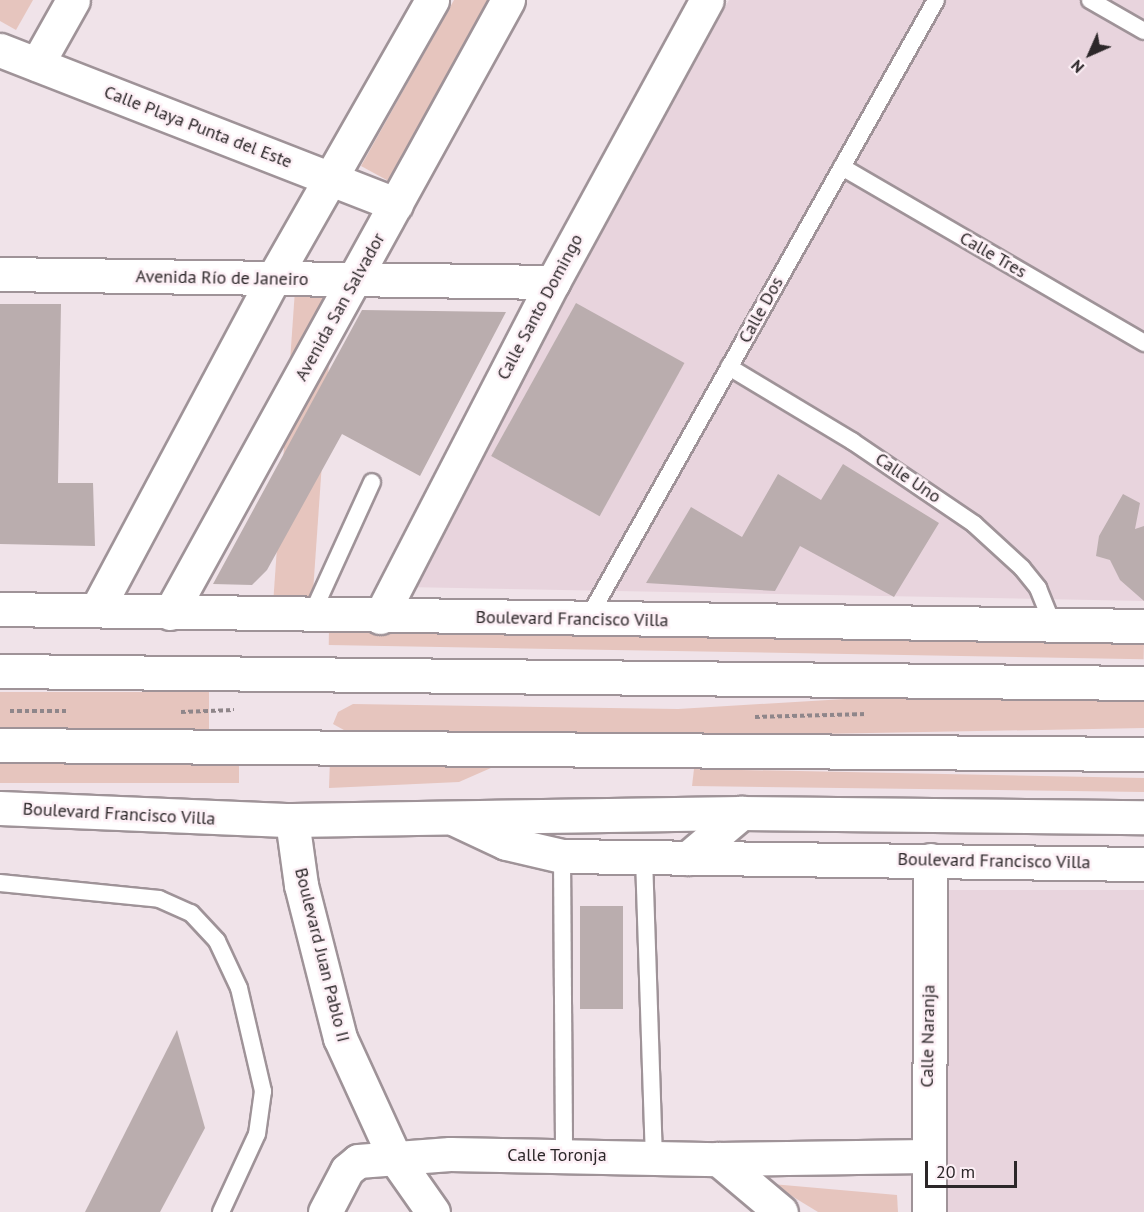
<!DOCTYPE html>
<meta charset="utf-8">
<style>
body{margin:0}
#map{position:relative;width:1144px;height:1212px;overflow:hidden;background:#f0e3e9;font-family:"PT Sans",sans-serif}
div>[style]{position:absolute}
.built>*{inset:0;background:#e8d4dd;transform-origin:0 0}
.green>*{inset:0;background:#e6c5be;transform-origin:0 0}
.building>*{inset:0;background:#baadae;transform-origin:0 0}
.path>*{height:4px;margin-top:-2px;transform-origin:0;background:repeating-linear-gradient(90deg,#8f868a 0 4.5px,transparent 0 7.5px)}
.roads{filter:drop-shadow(2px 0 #9f9398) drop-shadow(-2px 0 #9f9398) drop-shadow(0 2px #9f9398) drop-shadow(0 -2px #9f9398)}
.service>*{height:16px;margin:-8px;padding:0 8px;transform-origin:8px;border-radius:8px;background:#fff}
.minor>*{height:33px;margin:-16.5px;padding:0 16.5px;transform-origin:16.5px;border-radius:16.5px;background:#fff}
.tertiary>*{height:33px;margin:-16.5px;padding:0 16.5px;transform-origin:16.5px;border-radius:16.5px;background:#fff}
.secondary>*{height:33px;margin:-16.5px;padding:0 16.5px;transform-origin:16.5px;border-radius:16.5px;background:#fff}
.primary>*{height:33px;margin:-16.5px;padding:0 16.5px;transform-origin:16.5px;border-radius:16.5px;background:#fff}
span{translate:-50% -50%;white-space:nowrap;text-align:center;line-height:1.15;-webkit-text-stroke:5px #fdf0f6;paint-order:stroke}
.street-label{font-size:18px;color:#2c2729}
.north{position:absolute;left:1060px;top:24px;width:60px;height:60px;-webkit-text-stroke:4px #fdf0f6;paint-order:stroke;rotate:225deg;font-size:16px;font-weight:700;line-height:24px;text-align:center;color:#2c2729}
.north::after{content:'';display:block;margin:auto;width:21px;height:27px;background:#2c2729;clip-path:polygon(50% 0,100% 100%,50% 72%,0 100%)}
.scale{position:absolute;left:925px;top:1161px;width:92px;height:27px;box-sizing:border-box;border:3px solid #2c2729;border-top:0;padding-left:8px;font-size:18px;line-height:21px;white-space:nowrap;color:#2c2729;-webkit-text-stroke:4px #fdf0f6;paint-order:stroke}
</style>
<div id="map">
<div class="built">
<div style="clip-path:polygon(729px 0,1144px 0,1144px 601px,405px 587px)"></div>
<div style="left:942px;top:890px;width:202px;height:322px"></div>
</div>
<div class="green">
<div style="clip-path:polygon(0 0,33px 0,16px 30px,0 21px)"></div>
<div style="clip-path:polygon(454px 0,494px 0,394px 184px,361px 166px)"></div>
<div style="left:295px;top:290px;width:39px;height:337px;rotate:4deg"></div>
<div style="left:329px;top:629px;width:815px;height:16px;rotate:1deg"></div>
<div style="clip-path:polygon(977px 691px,1144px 698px,1144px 728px,499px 740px,353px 735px,333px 724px,338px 712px,353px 704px,678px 709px)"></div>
<div style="left:0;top:692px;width:209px;height:41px"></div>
<div style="clip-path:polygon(330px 760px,500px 764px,459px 782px,329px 788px)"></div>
<div style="left:0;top:762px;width:239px;height:21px"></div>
<div style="clip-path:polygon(694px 769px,1144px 778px,1144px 792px,692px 786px)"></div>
<div style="clip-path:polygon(772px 1184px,897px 1195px,898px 1212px,818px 1212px)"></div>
</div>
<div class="building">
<div style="left:576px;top:303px;width:124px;height:175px;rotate:29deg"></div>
<div style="clip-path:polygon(0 304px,61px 304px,58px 483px,93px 483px,95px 546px,0 544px)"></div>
<div style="clip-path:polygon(362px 310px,506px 312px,420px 476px,342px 434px,267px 570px,252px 585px,213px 584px)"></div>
<div style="clip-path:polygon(843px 464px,939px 523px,894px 597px,800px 546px,775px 591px,646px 583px,691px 507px,742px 537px,778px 474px,821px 500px)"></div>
<div style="clip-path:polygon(1123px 494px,1140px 503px,1135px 529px,1144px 526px,1144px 601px,1120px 580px,1110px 560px,1096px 556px,1099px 536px)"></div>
<div style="left:580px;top:906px;width:43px;height:103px"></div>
<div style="clip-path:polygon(177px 1030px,205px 1128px,160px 1212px,85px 1212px)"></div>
</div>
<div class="path">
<div style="left:10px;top:711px;width:56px"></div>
<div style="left:181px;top:712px;width:53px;rotate:-2.2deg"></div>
<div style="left:755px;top:717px;width:112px;rotate:-1.5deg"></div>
</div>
<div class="roads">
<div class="service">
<div style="left:1090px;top:0;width:62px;rotate:29.9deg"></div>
<div style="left:842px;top:167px;width:350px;rotate:30.2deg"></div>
<div style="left:729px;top:367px;width:144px;rotate:31deg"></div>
<div style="left:852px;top:441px;width:148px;rotate:34.2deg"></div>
<div style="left:974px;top:524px;width:65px;rotate:42.5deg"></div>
<div style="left:1022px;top:568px;width:26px;rotate:51deg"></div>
<div style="left:1038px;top:588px;width:40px;rotate:68deg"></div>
<div style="left:311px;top:616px;width:147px;rotate:-65.5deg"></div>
<div style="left:587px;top:620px;width:711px;rotate:-60.62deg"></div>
<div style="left:562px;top:856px;width:299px;rotate:89.6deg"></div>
<div style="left:644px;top:858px;width:298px;rotate:88.1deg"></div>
<div style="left:0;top:883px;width:160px;rotate:5.7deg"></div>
<div style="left:159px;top:899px;width:35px;rotate:24deg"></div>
<div style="left:191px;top:913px;width:38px;rotate:47deg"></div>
<div style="left:217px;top:941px;width:52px;rotate:64.9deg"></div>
<div style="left:239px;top:988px;width:106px;rotate:76.9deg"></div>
<div style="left:263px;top:1091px;width:43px;rotate:97.9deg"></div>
<div style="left:257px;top:1134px;width:86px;rotate:114.8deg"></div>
</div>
<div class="minor">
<div style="left:0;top:50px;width:425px;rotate:21.3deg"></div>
<div style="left:37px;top:64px;width:73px;rotate:-60.6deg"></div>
<div style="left:0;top:274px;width:553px;rotate:0.83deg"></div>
<div style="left:97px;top:609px;width:374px;rotate:-61.9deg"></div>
<div style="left:273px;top:279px;width:321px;rotate:-60.3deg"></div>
<div style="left:170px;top:613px;width:700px;rotate:-61.13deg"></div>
<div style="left:455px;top:819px;width:56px;rotate:25.2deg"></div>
<div style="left:506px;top:843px;width:57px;rotate:13.1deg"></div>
<div style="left:562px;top:856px;width:582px;rotate:0.79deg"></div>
<div style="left:718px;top:1159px;width:82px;rotate:40.1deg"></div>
<div style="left:325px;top:1212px;width:47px;rotate:-62.4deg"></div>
<div style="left:347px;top:1170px;width:14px;rotate:-39deg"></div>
<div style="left:358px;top:1161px;width:92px;rotate:-4.4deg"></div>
<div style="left:450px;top:1154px;width:268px;rotate:1.1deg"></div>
<div style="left:718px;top:1159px;width:209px;rotate:-0.8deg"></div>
<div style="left:929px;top:1212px;width:352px;rotate:-89.8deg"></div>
</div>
<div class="tertiary">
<div style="left:0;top:609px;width:1144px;rotate:0.85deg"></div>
<div style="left:380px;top:617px;width:377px;rotate:-62.7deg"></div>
<div style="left:553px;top:282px;width:321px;rotate:-61.4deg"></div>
<div style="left:0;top:808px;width:292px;rotate:2.4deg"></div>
<div style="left:292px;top:820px;width:449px;rotate:-0.9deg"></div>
<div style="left:741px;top:813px;width:403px;rotate:0.6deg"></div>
<div style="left:688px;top:858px;width:70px;rotate:-40.3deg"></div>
</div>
<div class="secondary">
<div style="left:292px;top:820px;width:66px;rotate:82.1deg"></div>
<div style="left:301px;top:885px;width:158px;rotate:75.7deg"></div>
<div style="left:340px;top:1038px;width:132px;rotate:65.4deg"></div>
<div style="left:395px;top:1158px;width:66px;rotate:54.9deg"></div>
</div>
<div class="primary">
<div style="left:0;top:671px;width:1144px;rotate:0.6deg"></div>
<div style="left:0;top:745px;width:1144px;rotate:0.45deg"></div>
</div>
</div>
<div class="street-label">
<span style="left:198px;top:127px;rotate:21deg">Calle Playa Punta del Este</span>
<span style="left:993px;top:255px;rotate:30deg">Calle Tres</span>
<span style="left:222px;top:278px;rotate:1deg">Avenida Río de Janeiro</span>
<span style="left:340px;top:307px;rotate:-61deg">Avenida San Salvador</span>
<span style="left:540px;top:307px;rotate:-62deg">Calle Santo Domingo</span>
<span style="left:761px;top:310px;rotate:-61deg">Calle Dos</span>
<span style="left:908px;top:478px;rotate:34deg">Calle Uno</span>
<span style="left:572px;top:619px;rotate:1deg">Boulevard Francisco Villa</span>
<span style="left:119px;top:814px;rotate:3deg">Boulevard Francisco Villa</span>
<span style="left:994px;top:861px;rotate:1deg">Boulevard Francisco Villa</span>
<span style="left:322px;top:955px;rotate:76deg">Boulevard Juan Pablo II</span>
<span style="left:928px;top:1036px;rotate:-89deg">Calle Naranja</span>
<span style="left:557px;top:1155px">Calle Toronja</span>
</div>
<div class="north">N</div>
<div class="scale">20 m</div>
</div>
